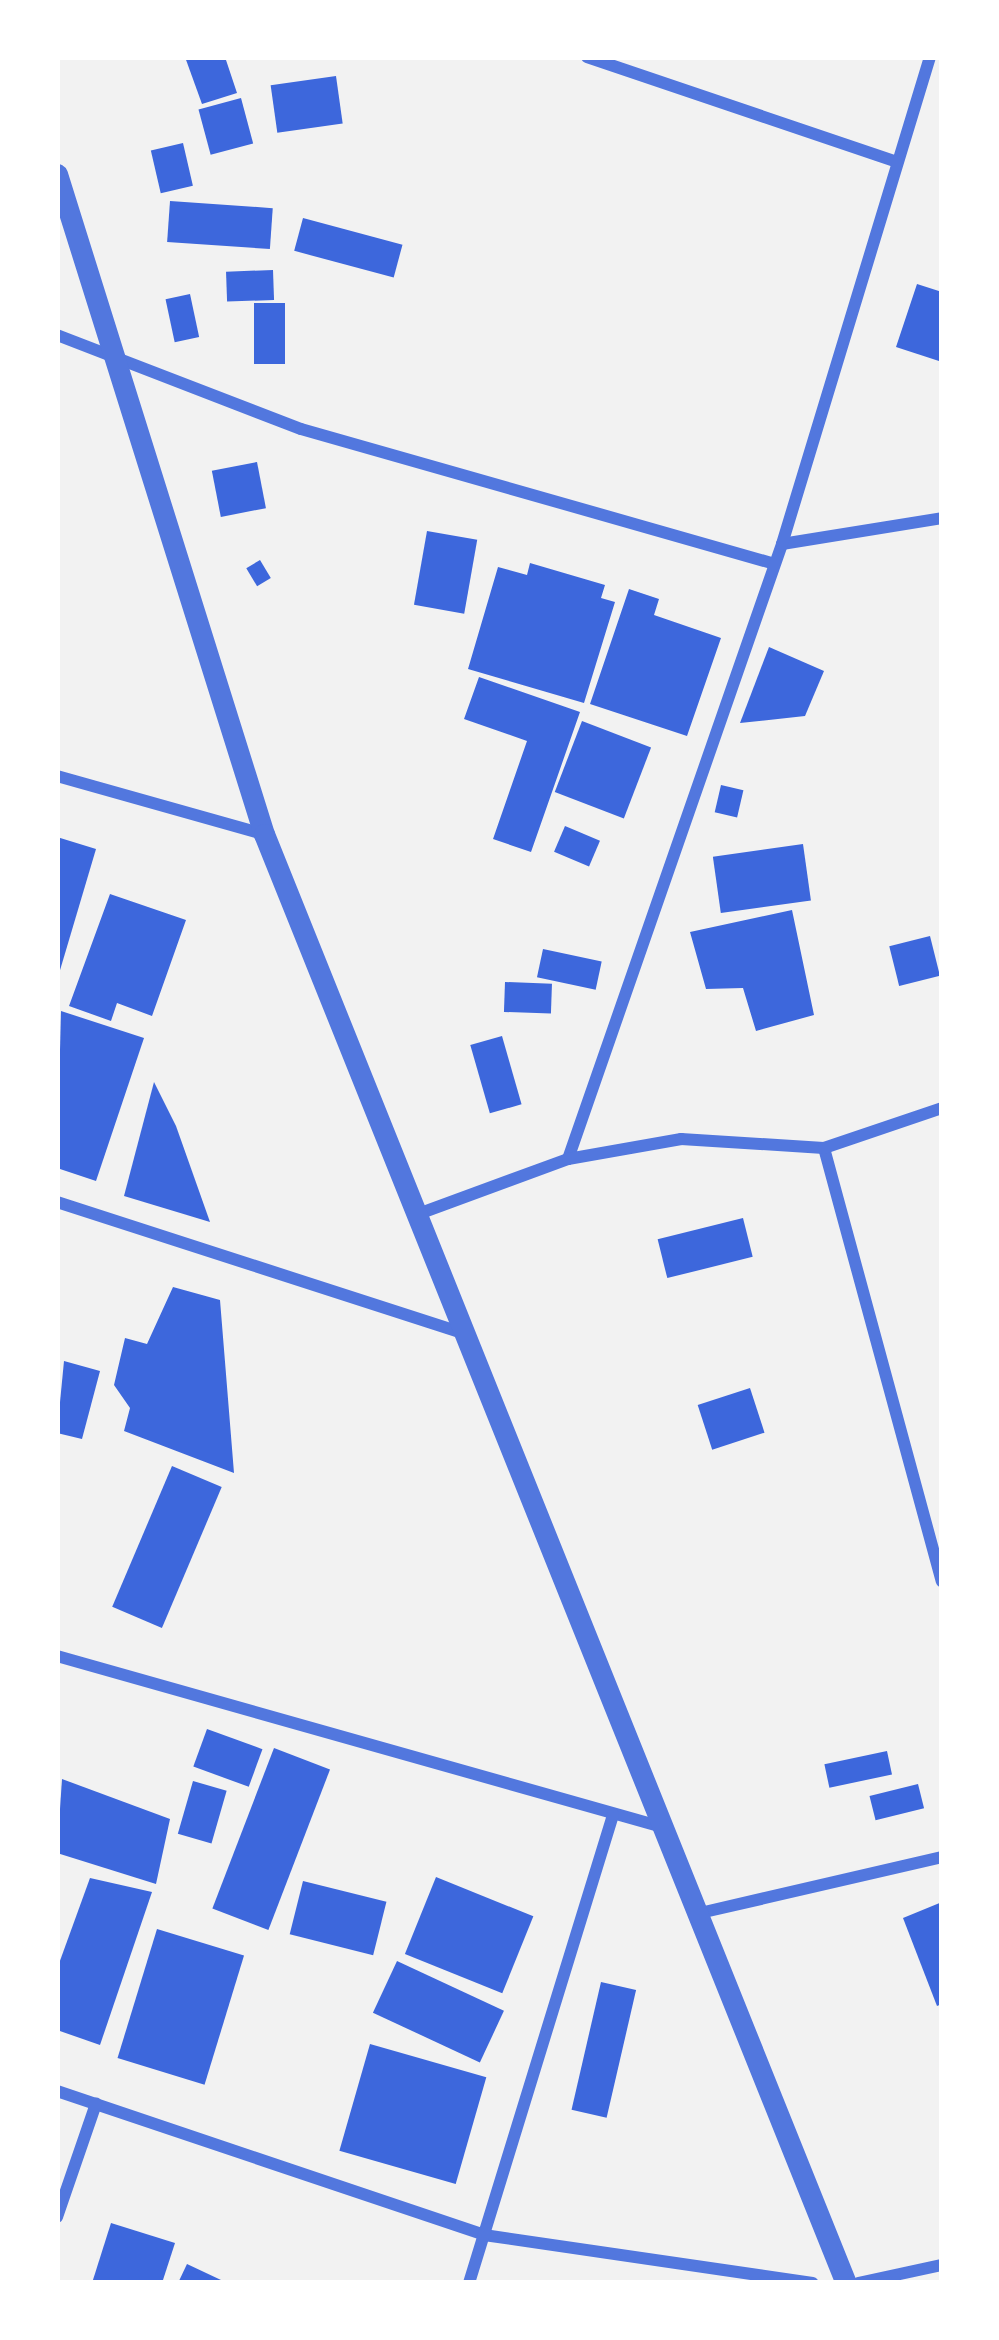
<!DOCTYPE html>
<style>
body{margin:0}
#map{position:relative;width:999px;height:2340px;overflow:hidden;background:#f2f2f2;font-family:"Source Sans 3",sans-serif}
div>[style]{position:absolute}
.building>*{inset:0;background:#3d67dc;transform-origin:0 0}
.minor>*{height:12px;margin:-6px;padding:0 6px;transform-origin:6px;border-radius:6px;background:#5277de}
.tertiary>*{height:21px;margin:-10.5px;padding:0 10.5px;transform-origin:10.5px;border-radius:10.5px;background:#5277de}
span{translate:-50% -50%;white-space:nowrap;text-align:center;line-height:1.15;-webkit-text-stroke:9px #fff;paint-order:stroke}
.frame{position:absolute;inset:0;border:60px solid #fff;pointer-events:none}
</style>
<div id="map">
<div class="building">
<div style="clip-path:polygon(185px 57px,225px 57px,237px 93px,202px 104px)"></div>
<div style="left:336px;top:76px;width:48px;height:66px;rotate:82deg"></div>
<div style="left:241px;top:98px;width:47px;height:44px;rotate:75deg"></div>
<div style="left:183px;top:143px;width:44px;height:33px;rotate:77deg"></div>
<div style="left:170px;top:201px;width:103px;height:41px;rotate:4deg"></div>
<div style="left:303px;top:218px;width:103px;height:34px;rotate:15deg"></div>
<div style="left:273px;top:270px;width:30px;height:47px;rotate:88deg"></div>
<div style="clip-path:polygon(917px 284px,942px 292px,942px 362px,896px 347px)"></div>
<div style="left:190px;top:294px;width:44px;height:25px;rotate:78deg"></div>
<div style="left:254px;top:303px;width:31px;height:61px"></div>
<div style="left:257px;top:462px;width:47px;height:46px;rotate:79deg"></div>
<div style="left:427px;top:531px;width:51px;height:75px;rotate:10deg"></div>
<div style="left:260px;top:560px;width:21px;height:16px;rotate:59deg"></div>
<div style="clip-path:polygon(530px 563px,605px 585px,601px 598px,615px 602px,584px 703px,468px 669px,498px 567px,527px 575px)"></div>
<div style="clip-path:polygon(629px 589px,659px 599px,654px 615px,721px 638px,687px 736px,590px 704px)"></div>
<div style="clip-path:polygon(769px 647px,824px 671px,805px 716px,740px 723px)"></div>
<div style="clip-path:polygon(479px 677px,580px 712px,531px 852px,493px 839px,527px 741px,464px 719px)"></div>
<div style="left:582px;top:721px;width:74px;height:76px;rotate:21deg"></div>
<div style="left:721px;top:785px;width:23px;height:28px;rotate:13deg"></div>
<div style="left:565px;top:826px;width:38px;height:28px;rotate:23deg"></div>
<div style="clip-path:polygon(57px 837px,96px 849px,58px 977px,57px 977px)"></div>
<div style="left:803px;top:844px;width:57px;height:91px;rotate:82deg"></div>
<div style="clip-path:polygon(110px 894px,186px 920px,152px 1016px,117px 1003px,111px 1021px,69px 1006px)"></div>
<div style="clip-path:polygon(792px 910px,814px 1015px,756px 1031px,743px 988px,706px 989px,690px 932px)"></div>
<div style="left:930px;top:936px;width:41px;height:42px;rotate:76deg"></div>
<div style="left:543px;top:949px;width:60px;height:29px;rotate:12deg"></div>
<div style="left:505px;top:982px;width:47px;height:30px;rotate:2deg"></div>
<div style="clip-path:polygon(61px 1011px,144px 1038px,96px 1181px,57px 1168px)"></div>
<div style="left:502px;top:1036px;width:71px;height:33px;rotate:74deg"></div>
<div style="clip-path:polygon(154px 1082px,176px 1126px,210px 1222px,124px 1196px)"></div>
<div style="left:743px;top:1218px;width:40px;height:88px;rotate:76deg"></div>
<div style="clip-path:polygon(173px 1287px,220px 1300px,234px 1473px,124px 1431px,130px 1408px,114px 1385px,125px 1338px,147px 1344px)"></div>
<div style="clip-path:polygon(64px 1361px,100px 1371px,82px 1439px,57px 1433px)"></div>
<div style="left:750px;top:1388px;width:47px;height:55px;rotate:72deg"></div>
<div style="left:172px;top:1466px;width:54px;height:153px;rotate:23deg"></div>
<div style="left:207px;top:1729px;width:59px;height:40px;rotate:20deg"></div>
<div style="left:274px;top:1748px;width:60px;height:172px;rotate:21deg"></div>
<div style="left:887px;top:1751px;width:24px;height:64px;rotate:78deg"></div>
<div style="clip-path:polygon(62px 1779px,170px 1819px,156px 1884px,57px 1853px)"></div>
<div style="left:193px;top:1781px;width:35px;height:55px;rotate:16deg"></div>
<div style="left:918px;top:1784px;width:25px;height:50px;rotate:76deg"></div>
<div style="left:436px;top:1877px;width:105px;height:83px;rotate:22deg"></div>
<div style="clip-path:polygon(90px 1878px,152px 1892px,100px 2045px,57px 2030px,57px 1969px)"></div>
<div style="left:303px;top:1881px;width:86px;height:55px;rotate:14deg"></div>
<div style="clip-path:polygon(942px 1902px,942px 2004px,937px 2006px,903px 1918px)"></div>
<div style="left:157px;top:1929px;width:91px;height:135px;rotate:17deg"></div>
<div style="left:397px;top:1961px;width:118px;height:57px;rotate:25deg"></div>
<div style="left:601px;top:1982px;width:36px;height:131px;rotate:13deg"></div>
<div style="left:370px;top:2044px;width:121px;height:111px;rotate:16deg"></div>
<div style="clip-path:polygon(111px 2223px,175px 2243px,162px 2283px,92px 2283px)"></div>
<div style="clip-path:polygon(187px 2264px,221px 2280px,219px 2283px,178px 2283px)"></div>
</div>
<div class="minor">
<div style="left:587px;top:57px;width:324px;rotate:18.7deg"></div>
<div style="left:57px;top:335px;width:261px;rotate:21.1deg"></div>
<div style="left:301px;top:429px;width:490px;rotate:15.9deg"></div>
<div style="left:782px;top:544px;width:162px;rotate:-9.2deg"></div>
<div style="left:57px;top:776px;width:215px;rotate:15.7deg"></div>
<div style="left:824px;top:1148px;width:449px;rotate:74.8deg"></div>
<div style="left:568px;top:1159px;width:651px;rotate:-70.81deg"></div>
<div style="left:782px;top:544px;width:509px;rotate:-73.1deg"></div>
<div style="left:57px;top:1202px;width:427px;rotate:17.9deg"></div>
<div style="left:421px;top:1213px;width:157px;rotate:-20.2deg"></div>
<div style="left:568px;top:1159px;width:115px;rotate:-10deg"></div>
<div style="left:681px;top:1139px;width:143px;rotate:3.6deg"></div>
<div style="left:824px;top:1148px;width:125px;rotate:-18.7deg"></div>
<div style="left:57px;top:1656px;width:629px;rotate:15.78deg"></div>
<div style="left:700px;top:1913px;width:248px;rotate:-13deg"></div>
<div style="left:57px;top:2091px;width:451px;rotate:18.6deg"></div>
<div style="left:484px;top:2235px;width:332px;rotate:8.3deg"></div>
<div style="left:57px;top:2217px;width:120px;rotate:-71deg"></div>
<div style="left:469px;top:2283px;width:490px;rotate:-72.9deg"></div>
<div style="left:858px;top:2283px;width:86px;rotate:-12.1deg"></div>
</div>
<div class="tertiary">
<div style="left:57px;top:174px;width:692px;rotate:72.59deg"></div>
<div style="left:264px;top:834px;width:1562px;rotate:68.12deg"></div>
</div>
<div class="frame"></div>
</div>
